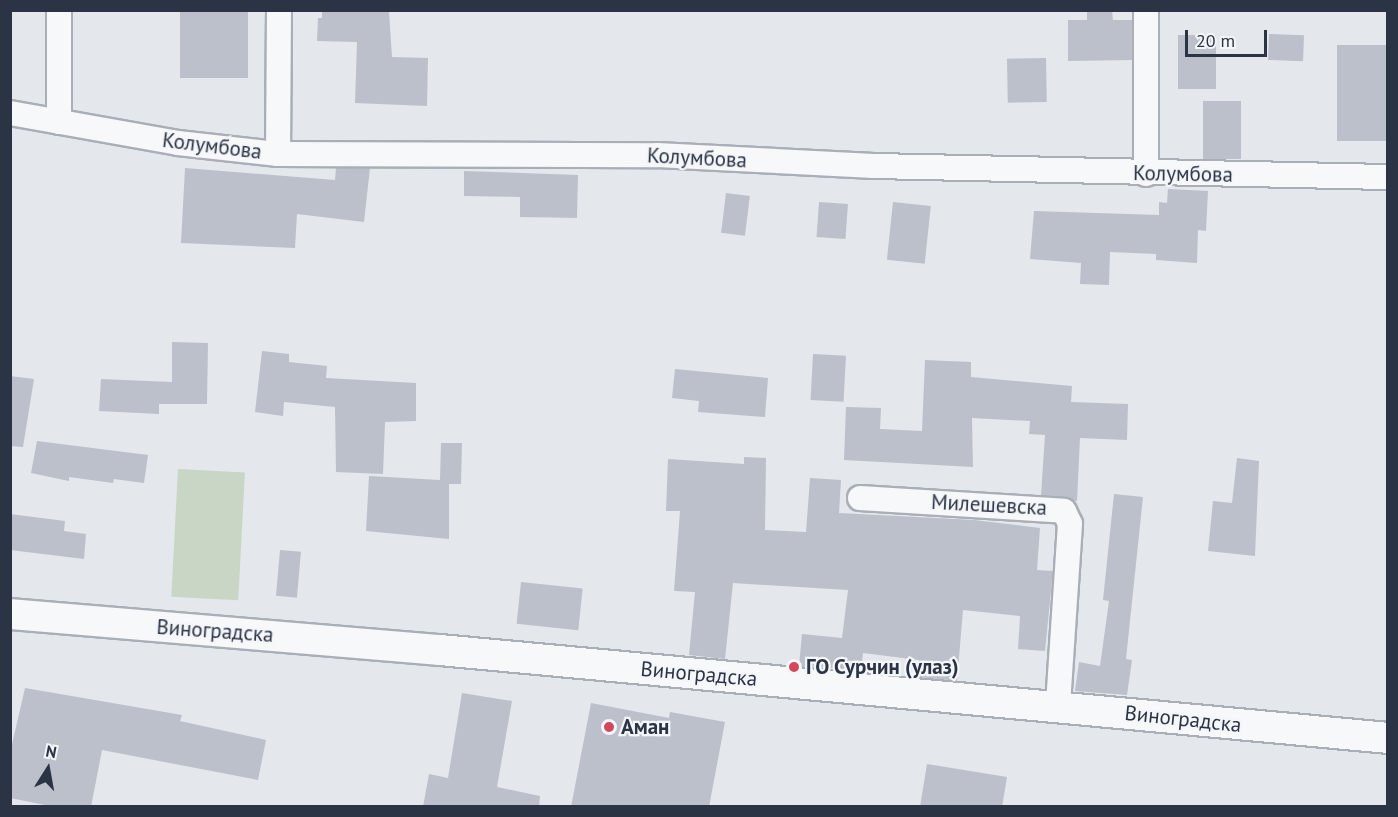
<!DOCTYPE html>
<meta charset="utf-8">
<style>
body{margin:0}
#map{position:relative;width:1398px;height:817px;overflow:hidden;background:#e4e7ec;font-family:"PT Sans",sans-serif}
div>[style]{position:absolute}
.green>*{inset:0;background:#c9d6c5;transform-origin:0 0}
.building>*{inset:0;background:#bbc0ca;transform-origin:0 0}
.roads{filter:drop-shadow(2px 0 #a9aeb7) drop-shadow(-2px 0 #a9aeb7) drop-shadow(0 2px #a9aeb7) drop-shadow(0 -2px #a9aeb7)}
.minor>*{height:24px;margin:-12px;padding:0 12px;transform-origin:12px;border-radius:12px;background:#f7f8fa}
.tertiary>*{height:30px;margin:-15px;padding:0 15px;transform-origin:15px;border-radius:15px;background:#f7f8fa}
.dots>*{width:16px;height:16px;translate:-50% -50%;box-sizing:border-box;border:3px solid #f4f6f9;border-radius:50%}
span{translate:-50% -50%;white-space:nowrap;text-align:center;line-height:1.15;-webkit-text-stroke:4.5px #f4f6f9;paint-order:stroke}
.street-label{font-size:21px;color:#2b3445}
.poi-label{font-size:21px;color:#2b3445;font-weight:700}
.left{translate:0 -50%;text-align:left}
.frame{position:absolute;inset:0;border:12px solid #2b3445;pointer-events:none}
.north{position:absolute;left:18px;top:739px;width:60px;height:60px;-webkit-text-stroke:4px #f4f6f9;paint-order:stroke;rotate:11deg;font-size:16px;font-weight:700;line-height:24px;text-align:center;color:#2b3445}
.north::after{content:'';display:block;margin:auto;width:21px;height:27px;background:#2b3445;clip-path:polygon(50% 0,100% 100%,50% 72%,0 100%)}
.scale{position:absolute;left:1185px;top:30px;width:82px;height:27px;box-sizing:border-box;border:3px solid #2b3445;border-top:0;padding-left:8px;font-size:18px;line-height:21px;white-space:nowrap;color:#2b3445;-webkit-text-stroke:4px #f4f6f9;paint-order:stroke}
</style>
<div id="map">
<div class="green">
<div style="left:178px;top:469px;width:67px;height:128px;rotate:3deg"></div>
</div>
<div class="building">
<div style="left:180px;top:10px;width:68px;height:68px"></div>
<div style="clip-path:polygon(322px 10px,389px 12px,392px 57px,428px 58px,427px 106px,355px 103px,357px 42px,317px 41px,318px 18px,322px 18px)"></div>
<div style="clip-path:polygon(1112px 10px,1113px 20px,1132px 20px,1132px 60px,1068px 61px,1068px 20px,1087px 20px,1087px 11px)"></div>
<div style="left:1269px;top:34px;width:35px;height:26px;rotate:2deg"></div>
<div style="left:1178px;top:35px;width:38px;height:54px"></div>
<div style="left:1337px;top:45px;width:51px;height:96px"></div>
<div style="left:1046px;top:58px;width:44px;height:39px;rotate:89deg"></div>
<div style="left:1203px;top:101px;width:38px;height:58px"></div>
<div style="clip-path:polygon(185px 168px,335px 180px,336px 168px,370px 168px,364px 222px,297px 214px,295px 248px,181px 243px)"></div>
<div style="clip-path:polygon(464px 171px,578px 175px,577px 218px,520px 217px,520px 197px,464px 196px)"></div>
<div style="clip-path:polygon(1168px 189px,1208px 191px,1206px 231px,1198px 230px,1197px 263px,1156px 260px,1156px 254px,1110px 252px,1109px 285px,1080px 284px,1081px 263px,1030px 259px,1034px 211px,1159px 215px,1159px 202px,1167px 203px)"></div>
<div style="left:726px;top:193px;width:24px;height:40px;rotate:7deg"></div>
<div style="left:819px;top:202px;width:29px;height:35px;rotate:4deg"></div>
<div style="left:893px;top:202px;width:38px;height:58px;rotate:6deg"></div>
<div style="clip-path:polygon(172px 342px,208px 343px,207px 404px,159px 404px,159px 414px,99px 411px,101px 379px,172px 382px)"></div>
<div style="clip-path:polygon(262px 351px,289px 354px,289px 362px,327px 366px,326px 378px,416px 383px,416px 421px,385px 422px,383px 474px,336px 472px,335px 407px,284px 402px,283px 416px,255px 412px)"></div>
<div style="left:813px;top:354px;width:33px;height:46px;rotate:3deg"></div>
<div style="clip-path:polygon(925px 360px,971px 362px,971px 377px,1072px 386px,1071px 402px,1128px 404px,1127px 440px,1080px 438px,1077px 501px,1041px 495px,1045px 435px,1029px 434px,1030px 421px,972px 418px,973px 467px,844px 460px,846px 407px,881px 408px,880px 429px,922px 431px)"></div>
<div style="clip-path:polygon(675px 369px,768px 378px,765px 417px,698px 412px,699px 401px,672px 398px)"></div>
<div style="clip-path:polygon(10px 376px,34px 379px,23px 447px,10px 446px)"></div>
<div style="clip-path:polygon(37px 441px,148px 455px,144px 483px,114px 479px,113px 483px,69px 477px,69px 481px,31px 473px)"></div>
<div style="clip-path:polygon(441px 443px,462px 443px,461px 484px,449px 484px,449px 539px,366px 531px,369px 476px,440px 480px)"></div>
<div style="clip-path:polygon(744px 457px,766px 458px,765px 530px,806px 532px,810px 478px,841px 480px,839px 513px,974px 520px,1040px 528px,1037px 570px,1053px 571px,1045px 651px,1018px 649px,1020px 616px,963px 610px,957px 681px,918px 677px,919px 660px,863px 653px,861px 670px,799px 666px,802px 634px,842px 638px,848px 590px,733px 583px,725px 659px,689px 655px,695px 592px,674px 591px,680px 511px,666px 511px,668px 459px,744px 464px)"></div>
<div style="clip-path:polygon(1237px 458px,1259px 461px,1255px 556px,1208px 551px,1213px 501px,1232px 503px)"></div>
<div style="clip-path:polygon(1114px 494px,1143px 497px,1126px 659px,1132px 660px,1127px 695px,1075px 691px,1079px 662px,1100px 666px,1109px 601px,1103px 600px)"></div>
<div style="clip-path:polygon(10px 514px,65px 521px,64px 531px,86px 534px,84px 559px,10px 550px)"></div>
<div style="left:280px;top:550px;width:21px;height:46px;rotate:5deg"></div>
<div style="left:521px;top:582px;width:62px;height:42px;rotate:6deg"></div>
<div style="clip-path:polygon(25px 688px,182px 715px,180px 721px,266px 740px,258px 780px,102px 750px,91px 807px,55px 807px,10px 798px,10px 753px)"></div>
<div style="clip-path:polygon(462px 693px,512px 701px,497px 787px,540px 796px,539px 807px,423px 807px,429px 774px,448px 778px)"></div>
<div style="clip-path:polygon(591px 703px,669px 718px,670px 712px,725px 722px,709px 807px,571px 807px)"></div>
<div style="clip-path:polygon(927px 764px,1007px 777px,1002px 807px,920px 807px)"></div>
</div>
<div class="roads">
<div class="minor">
<div style="left:1146px;top:10px;width:164px;rotate:90deg"></div>
<div style="left:10px;top:113px;width:171px;rotate:10.1deg"></div>
<div style="left:178px;top:143px;width:101px;rotate:6.3deg"></div>
<div style="left:278px;top:154px;width:379px;rotate:0.2deg"></div>
<div style="left:657px;top:155px;width:217px;rotate:2.9deg"></div>
<div style="left:874px;top:166px;width:514px;rotate:1.23deg"></div>
<div style="left:59px;top:122px;width:112px;rotate:-90deg"></div>
<div style="left:278px;top:154px;width:144px;rotate:-89.6deg"></div>
<div style="left:860px;top:498px;width:204px;rotate:3.6deg"></div>
<div style="left:1064px;top:511px;width:14px;rotate:65deg"></div>
<div style="left:1070px;top:524px;width:182px;rotate:93.8deg"></div>
</div>
<div class="tertiary">
<div style="left:10px;top:614px;width:432px;rotate:4.8deg"></div>
<div style="left:440px;top:650px;width:952px;rotate:5.3deg"></div>
</div>
</div>
<div class="dots">
<div style="left:794px;top:667px;background:#d1495b"></div>
<div style="left:609px;top:727px;background:#d1495b"></div>
</div>
<div class="street-label">
<span style="left:212px;top:146px;rotate:7deg">Колумбова</span>
<span style="left:697px;top:158px;rotate:3deg">Колумбова</span>
<span style="left:1183px;top:174px;rotate:1deg">Колумбова</span>
<span style="left:989px;top:505px;rotate:3deg">Милешевска</span>
<span style="left:215px;top:631px;rotate:4deg">Виноградска</span>
<span style="left:699px;top:674px;rotate:5deg">Виноградска</span>
<span style="left:1183px;top:719px;rotate:6deg">Виноградска</span>
</div>
<div class="poi-label">
<span class="left" style="left:806px;top:667px">ГО Сурчин (улаз)</span>
<span class="left" style="left:621px;top:727px">Аман</span>
</div>
<div class="frame"></div>
<div class="north">N</div>
<div class="scale">20 m</div>
</div>
